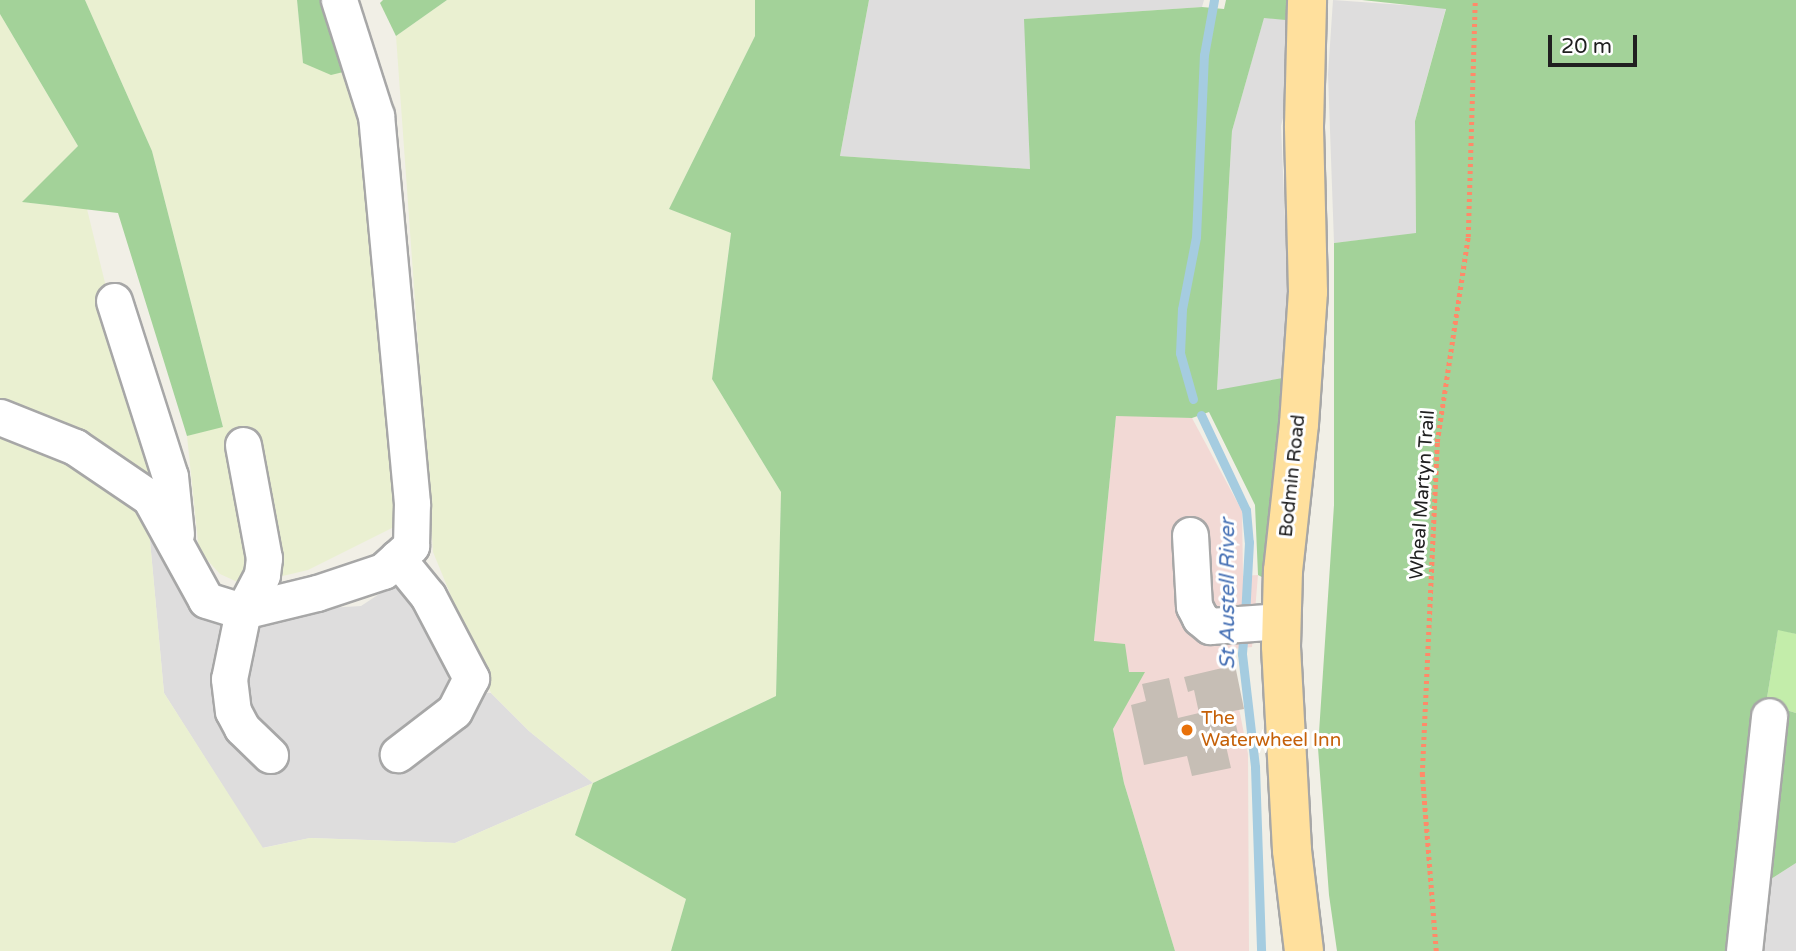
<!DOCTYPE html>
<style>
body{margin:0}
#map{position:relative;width:1796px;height:951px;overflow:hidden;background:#f1efe6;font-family:"Varela Round",sans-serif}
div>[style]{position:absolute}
.residential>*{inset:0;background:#dedddd}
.commercial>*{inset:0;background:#f2d9d5}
.farmland>*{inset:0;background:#eaf0d1}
.grass>*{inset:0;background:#c3edaa}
.forest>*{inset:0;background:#a3d299}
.stream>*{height:9px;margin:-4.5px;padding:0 4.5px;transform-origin:4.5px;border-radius:4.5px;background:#a5cce0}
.building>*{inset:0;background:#c6beb5}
.path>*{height:4.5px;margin-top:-2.25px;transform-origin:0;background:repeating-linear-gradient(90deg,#ff8a69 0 3.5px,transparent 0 7px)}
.roads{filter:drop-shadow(2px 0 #a7a7a7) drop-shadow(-2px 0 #a7a7a7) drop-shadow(0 2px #a7a7a7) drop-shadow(0 -2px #a7a7a7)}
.minor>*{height:35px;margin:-17.5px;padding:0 17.5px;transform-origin:17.5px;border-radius:17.5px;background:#fff}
.major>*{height:38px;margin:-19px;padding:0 19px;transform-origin:19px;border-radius:19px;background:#ffe09d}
.dots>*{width:19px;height:19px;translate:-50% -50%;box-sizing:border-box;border:4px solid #fff;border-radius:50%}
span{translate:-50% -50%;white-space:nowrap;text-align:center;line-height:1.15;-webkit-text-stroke:6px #fff;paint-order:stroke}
.street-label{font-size:19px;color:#202020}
.food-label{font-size:19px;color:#c56008}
.left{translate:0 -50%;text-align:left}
.water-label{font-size:21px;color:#4771b5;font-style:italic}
.scale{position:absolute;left:1548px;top:35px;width:89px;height:32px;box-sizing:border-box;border:4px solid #202020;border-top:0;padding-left:9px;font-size:21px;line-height:24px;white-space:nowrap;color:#202020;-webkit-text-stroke:5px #fff;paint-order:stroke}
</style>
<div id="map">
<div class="residential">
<div style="clip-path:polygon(869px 0,1204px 0,1202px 7px,1025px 19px,1030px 169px,840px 156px)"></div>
<div style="clip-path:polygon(1333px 0,1446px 8px,1415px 121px,1416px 234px,1334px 243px,1328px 74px)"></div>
<div style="clip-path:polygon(1264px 17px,1306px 22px,1281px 126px,1286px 242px,1305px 374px,1217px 391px,1232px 131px)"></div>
<div style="clip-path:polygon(148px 519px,191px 603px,261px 612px,361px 606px,399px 581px,419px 598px,448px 667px,448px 691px,491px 693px,529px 731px,593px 783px,455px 843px,310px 838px,262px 848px,164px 693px)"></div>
<div style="clip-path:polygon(1796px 863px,1796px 951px,1727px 951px,1733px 903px)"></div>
</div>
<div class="commercial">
<div style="clip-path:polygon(1116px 415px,1192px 418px,1242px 511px,1243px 576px,1258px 575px,1252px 647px,1233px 649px,1231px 668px,1248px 754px,1249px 951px,1175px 951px,1124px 783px,1113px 729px,1144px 672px,1129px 672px,1094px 642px)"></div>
</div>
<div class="farmland">
<div style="clip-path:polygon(85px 0,297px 0,303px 63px,372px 65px,398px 525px,308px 570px,244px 585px,220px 574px,199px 551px,187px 436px,223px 426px,152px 151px)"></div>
<div style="clip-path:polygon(447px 0,755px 0,755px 36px,669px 209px,731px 232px,712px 379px,781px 492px,776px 696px,593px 783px,686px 899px,671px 951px,0 951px,0 14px,78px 146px,23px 202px,87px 209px,154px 484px,148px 519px,164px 693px,263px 848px,310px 838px,455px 843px,593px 783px,529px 731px,491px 693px,433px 552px,396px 36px)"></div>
</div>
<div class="grass">
<div style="clip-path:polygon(1778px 629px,1796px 634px,1796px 713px,1766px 704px)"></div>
</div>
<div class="forest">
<div style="clip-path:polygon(0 0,85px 0,152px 151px,223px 427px,187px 436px,118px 213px,22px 202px,78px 146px,0 14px)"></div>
<div style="clip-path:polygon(297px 0,340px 0,372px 65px,331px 75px,303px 63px)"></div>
<div style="clip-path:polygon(383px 0,447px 0,396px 36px,380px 3px)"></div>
<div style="clip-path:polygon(755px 0,869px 0,840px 156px,1030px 169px,1024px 19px,1202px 7px,1224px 9px,1226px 0,1305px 0,1306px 22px,1264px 18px,1232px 131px,1217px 390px,1305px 374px,1291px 592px,1258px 575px,1255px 505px,1209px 412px,1192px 418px,1116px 416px,1094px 641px,1125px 644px,1129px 672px,1145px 672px,1113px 729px,1124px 783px,1175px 951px,671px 951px,686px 899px,575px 835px,593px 783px,776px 696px,781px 492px,712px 379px,731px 233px,669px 209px,755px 36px)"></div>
<div style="clip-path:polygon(1362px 0,1796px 0,1796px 634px,1778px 630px,1766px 704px,1796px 713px,1796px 863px,1733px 903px,1727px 951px,1337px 951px,1329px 895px,1318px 748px,1334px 505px,1334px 243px,1416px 233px,1415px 121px,1446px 9px)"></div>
</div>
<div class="stream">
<div style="left:1193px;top:399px;width:48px;rotate:-105.8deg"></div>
<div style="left:1180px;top:353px;width:44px;rotate:-87.4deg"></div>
<div style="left:1182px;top:309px;width:73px;rotate:-79deg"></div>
<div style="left:1196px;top:237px;width:182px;rotate:-87.5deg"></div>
<div style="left:1204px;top:55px;width:56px;rotate:-79.7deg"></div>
<div style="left:1201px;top:415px;width:105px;rotate:64.7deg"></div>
<div style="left:1246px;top:510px;width:32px;rotate:85deg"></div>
<div style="left:1249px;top:542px;width:74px;rotate:93.1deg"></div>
<div style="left:1244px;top:630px;width:24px;rotate:95deg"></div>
<div style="left:1242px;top:654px;width:114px;rotate:83.4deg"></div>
<div style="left:1255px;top:767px;width:184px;rotate:88.1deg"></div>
</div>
<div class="building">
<div style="clip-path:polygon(1235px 665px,1244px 709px,1233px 711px,1240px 743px,1226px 746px,1231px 768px,1192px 776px,1187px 756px,1144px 765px,1131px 705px,1146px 701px,1142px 684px,1169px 678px,1178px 718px,1199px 713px,1194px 690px,1188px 692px,1184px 677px)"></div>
</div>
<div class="path">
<div style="left:1436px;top:951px;width:177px;rotate:-94.5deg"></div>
<div style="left:1422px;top:775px;width:333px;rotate:-87.4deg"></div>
<div style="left:1437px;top:442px;width:207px;rotate:-81.4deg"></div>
<div style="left:1468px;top:237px;width:237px;rotate:-88.3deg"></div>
</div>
<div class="roads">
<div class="minor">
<div style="left:114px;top:301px;width:184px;rotate:72.3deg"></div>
<div style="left:170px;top:476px;width:58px;rotate:84.1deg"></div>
<div style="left:0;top:417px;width:81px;rotate:21.8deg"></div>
<div style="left:75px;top:447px;width:91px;rotate:34.2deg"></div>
<div style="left:150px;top:498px;width:116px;rotate:61.2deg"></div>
<div style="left:206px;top:600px;width:39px;rotate:17deg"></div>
<div style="left:243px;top:611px;width:76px;rotate:-13.7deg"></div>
<div style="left:317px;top:593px;width:70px;rotate:-18.4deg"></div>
<div style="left:383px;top:571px;width:38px;rotate:-42deg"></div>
<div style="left:411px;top:546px;width:43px;rotate:-88.7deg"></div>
<div style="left:412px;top:503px;width:389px;rotate:-95.3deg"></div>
<div style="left:376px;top:116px;width:122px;rotate:-107.7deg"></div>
<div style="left:243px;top:445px;width:115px;rotate:79.5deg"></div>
<div style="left:264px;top:558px;width:17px;rotate:97deg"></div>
<div style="left:262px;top:575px;width:41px;rotate:117.8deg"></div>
<div style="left:243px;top:611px;width:69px;rotate:101.6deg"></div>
<div style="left:229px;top:679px;width:32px;rotate:83deg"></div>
<div style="left:233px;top:711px;width:19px;rotate:62deg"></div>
<div style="left:242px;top:728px;width:39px;rotate:44deg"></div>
<div style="left:1190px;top:535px;width:71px;rotate:86.8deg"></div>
<div style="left:1194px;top:606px;width:13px;rotate:63deg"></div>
<div style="left:1200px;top:618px;width:13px;rotate:39deg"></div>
<div style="left:1210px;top:626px;width:72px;rotate:-4deg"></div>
<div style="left:397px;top:558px;width:49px;rotate:50.8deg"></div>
<div style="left:428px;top:596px;width:93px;rotate:62.3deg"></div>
<div style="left:471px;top:678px;width:37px;rotate:117deg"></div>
<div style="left:454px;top:711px;width:71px;rotate:142.5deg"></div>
<div style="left:1744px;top:951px;width:236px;rotate:-83.9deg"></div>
</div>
<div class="major">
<div style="left:1304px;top:951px;width:102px;rotate:-96.8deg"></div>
<div style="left:1292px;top:850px;width:204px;rotate:-93.1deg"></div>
<div style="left:1281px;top:646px;width:75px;rotate:-88.5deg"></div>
<div style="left:1283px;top:571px;width:148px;rotate:-83.8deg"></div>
<div style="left:1299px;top:424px;width:132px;rotate:-86.1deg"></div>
<div style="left:1308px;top:292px;width:166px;rotate:-91.4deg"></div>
<div style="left:1304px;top:126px;width:126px;rotate:-88.6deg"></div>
</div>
</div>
<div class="dots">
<div style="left:1187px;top:730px;background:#e8710a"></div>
</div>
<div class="street-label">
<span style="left:1293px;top:476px;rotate:-84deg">Bodmin Road</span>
<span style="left:1423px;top:495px;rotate:-86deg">Wheal Martyn Trail</span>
</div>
<div class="food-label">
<span class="left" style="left:1201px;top:730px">The<br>Waterwheel Inn</span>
</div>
<div class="water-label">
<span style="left:1228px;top:594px;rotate:-90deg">St Austell River</span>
</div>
<div class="scale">20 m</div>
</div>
